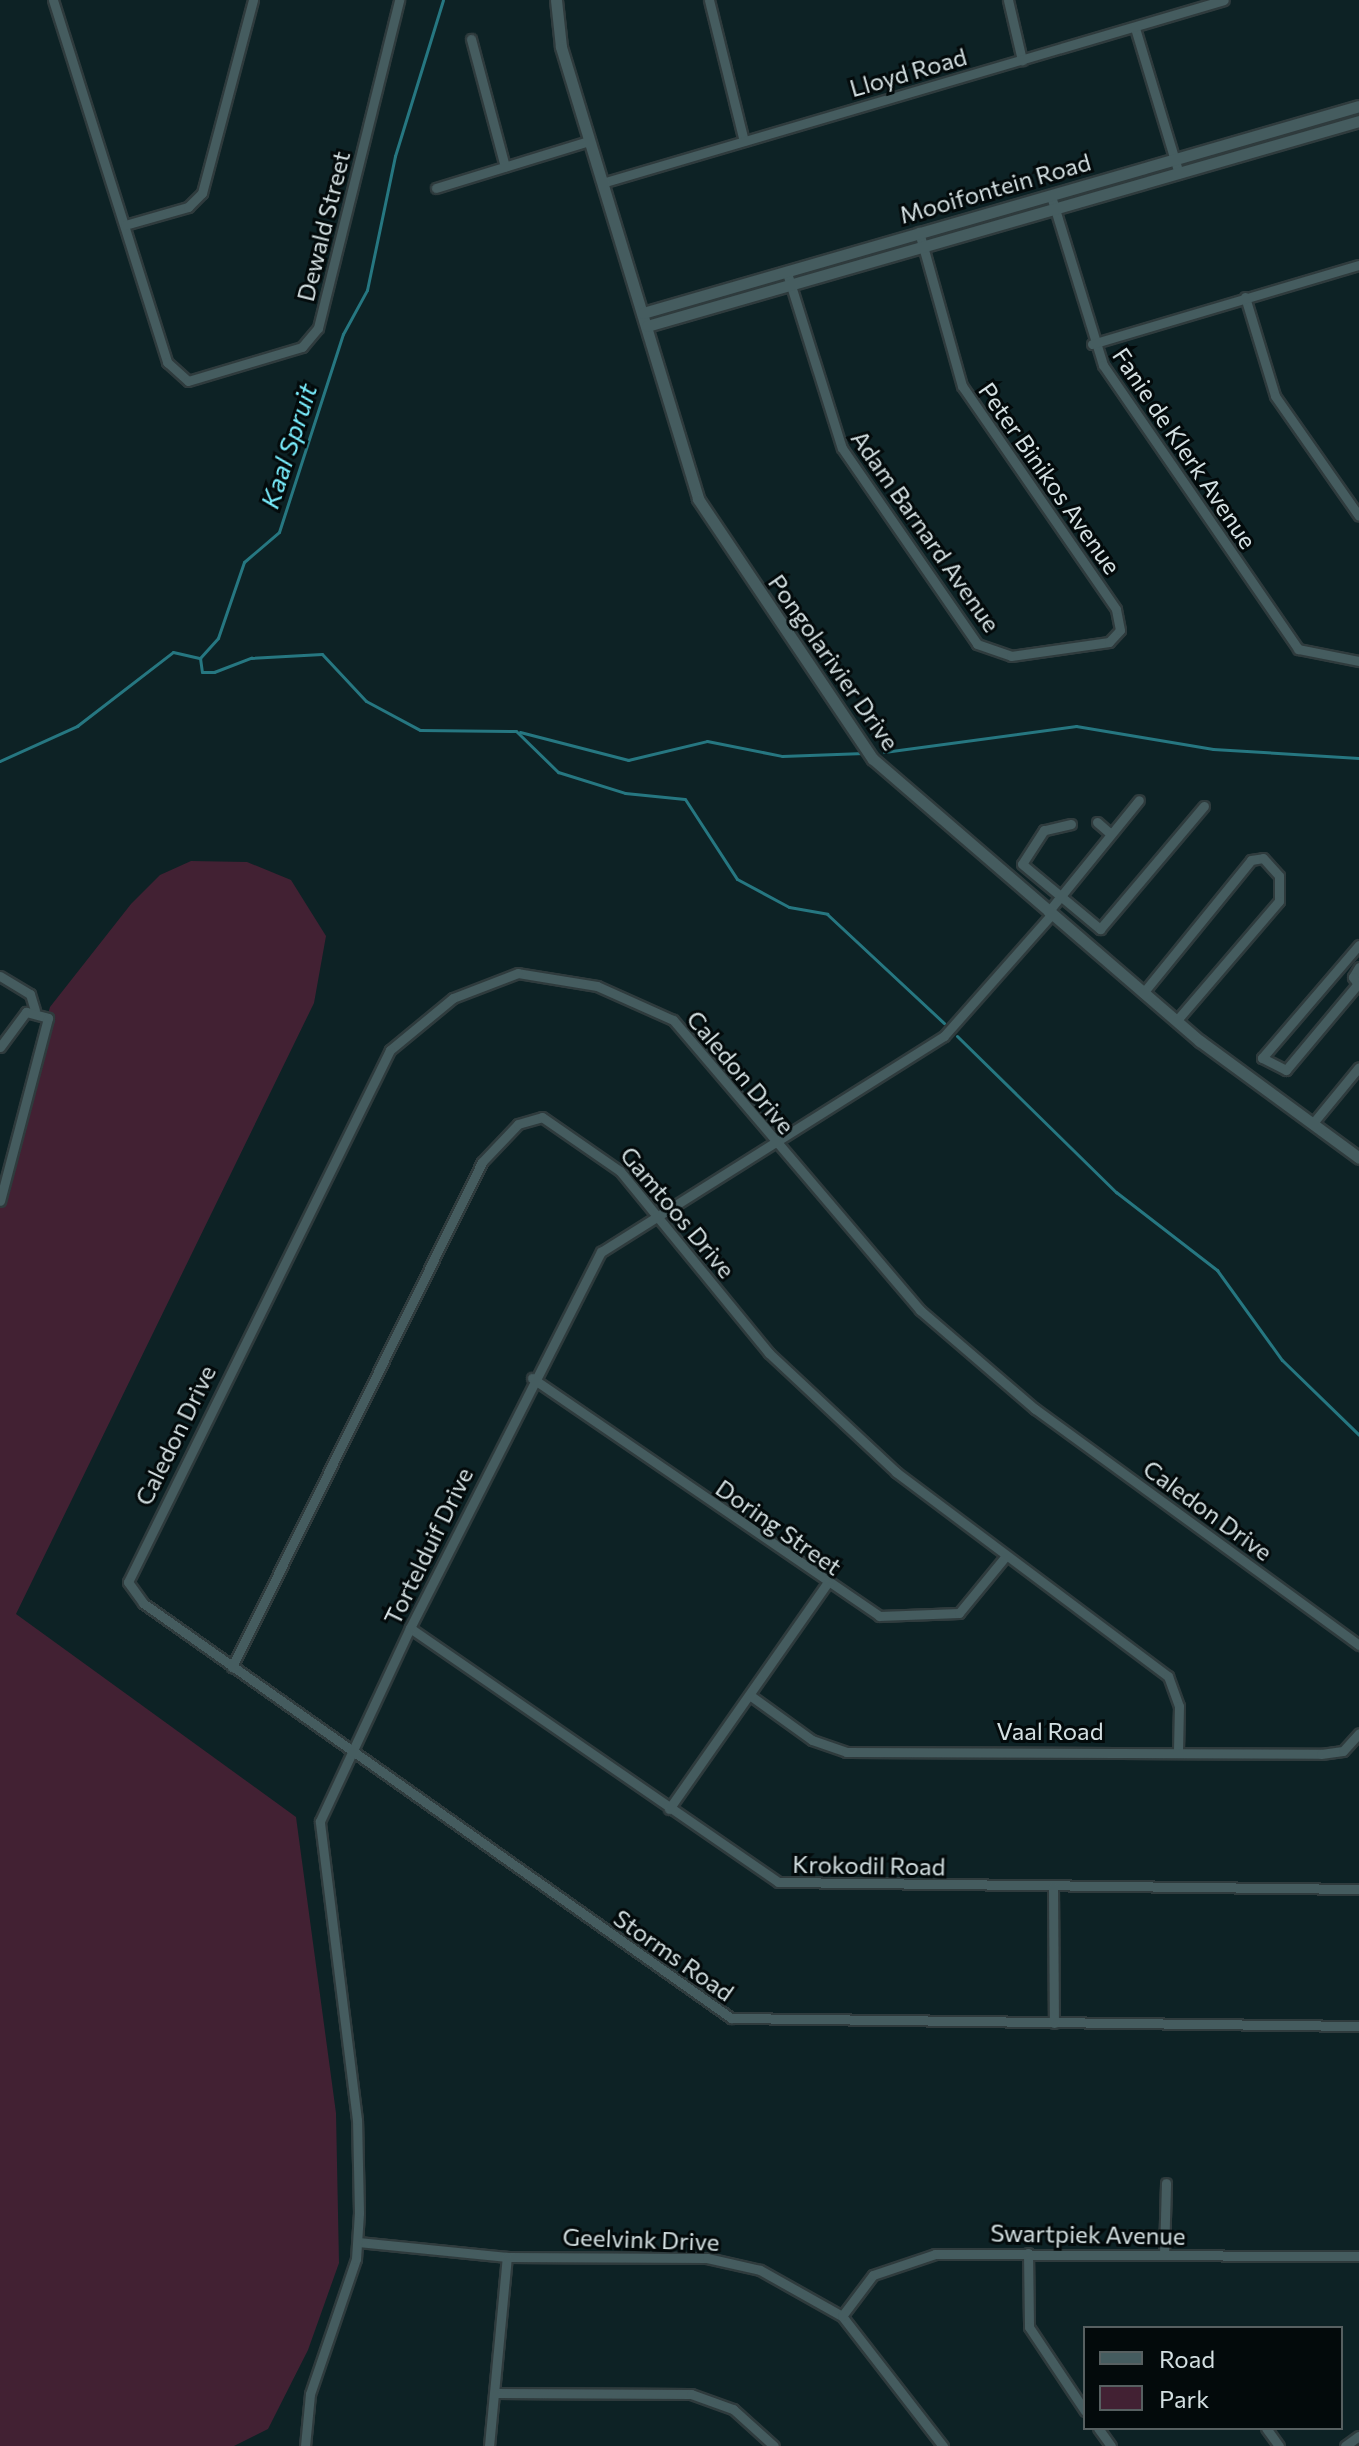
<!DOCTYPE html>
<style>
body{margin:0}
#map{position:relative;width:1359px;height:2446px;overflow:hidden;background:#0d2225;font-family:Commissioner,sans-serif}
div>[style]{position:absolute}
.green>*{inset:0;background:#422133}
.stream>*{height:3px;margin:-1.5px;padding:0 1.5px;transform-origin:1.5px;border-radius:1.5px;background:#267781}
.roads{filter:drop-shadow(2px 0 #2f3b3d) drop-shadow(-2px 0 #2f3b3d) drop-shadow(0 2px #2f3b3d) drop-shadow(0 -2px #2f3b3d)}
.minor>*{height:9px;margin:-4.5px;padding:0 4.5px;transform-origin:4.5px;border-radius:4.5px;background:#455c5f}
.tertiary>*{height:11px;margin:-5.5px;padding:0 5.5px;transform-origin:5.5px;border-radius:5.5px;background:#455c5f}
span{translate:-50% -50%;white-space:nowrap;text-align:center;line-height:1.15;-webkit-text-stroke:6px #030a0b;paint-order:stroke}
.street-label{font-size:24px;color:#d4e0e2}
.water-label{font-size:26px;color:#79edfd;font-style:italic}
.legend{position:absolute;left:1083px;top:2326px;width:260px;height:104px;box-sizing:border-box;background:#030a0b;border:2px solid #576061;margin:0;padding:10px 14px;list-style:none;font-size:24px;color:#d4e0e2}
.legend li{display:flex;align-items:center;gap:16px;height:40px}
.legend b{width:40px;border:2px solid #576061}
</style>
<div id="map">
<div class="green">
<div style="clip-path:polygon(191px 861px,247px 862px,291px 880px,326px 936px,314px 1003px,16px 1614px,296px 1817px,336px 2113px,339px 2263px,308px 2350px,268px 2429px,234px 2446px,0 2446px,0 1184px,50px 1007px,131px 904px,160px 875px)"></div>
</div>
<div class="stream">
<div style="left:200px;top:658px;width:14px;rotate:82deg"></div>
<div style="left:202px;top:672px;width:12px"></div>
<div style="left:214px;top:672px;width:40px;rotate:-21deg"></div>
<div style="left:251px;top:658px;width:71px;rotate:-3.2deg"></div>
<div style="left:322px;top:654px;width:64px;rotate:46.9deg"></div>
<div style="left:366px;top:701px;width:61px;rotate:28.2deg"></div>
<div style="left:420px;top:730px;width:96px;rotate:0.6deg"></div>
<div style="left:516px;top:731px;width:59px;rotate:44.3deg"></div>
<div style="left:558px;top:772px;width:70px;rotate:17.4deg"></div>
<div style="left:625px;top:793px;width:60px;rotate:5.7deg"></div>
<div style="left:685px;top:799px;width:95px;rotate:57deg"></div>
<div style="left:737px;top:879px;width:59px;rotate:28.3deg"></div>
<div style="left:789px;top:907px;width:39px;rotate:10deg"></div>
<div style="left:827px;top:914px;width:160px;rotate:43deg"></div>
<div style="left:200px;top:658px;width:27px;rotate:-48deg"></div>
<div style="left:218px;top:638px;width:80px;rotate:-71.1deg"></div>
<div style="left:244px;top:562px;width:46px;rotate:-40.6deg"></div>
<div style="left:279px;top:532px;width:208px;rotate:-72.1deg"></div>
<div style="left:343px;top:334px;width:50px;rotate:-61.4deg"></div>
<div style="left:367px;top:290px;width:137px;rotate:-78.2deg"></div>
<div style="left:395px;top:156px;width:163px;rotate:-72.9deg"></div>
<div style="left:520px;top:732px;width:112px;rotate:14.5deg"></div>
<div style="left:628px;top:760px;width:81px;rotate:-13.5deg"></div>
<div style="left:707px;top:741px;width:76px;rotate:11.3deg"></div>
<div style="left:782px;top:756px;width:82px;rotate:-2.1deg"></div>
<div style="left:884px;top:752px;width:194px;rotate:-7.7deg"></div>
<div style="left:1076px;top:726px;width:139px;rotate:9.5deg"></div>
<div style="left:1213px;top:749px;width:146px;rotate:3.5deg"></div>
<div style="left:0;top:761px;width:85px;rotate:-24.4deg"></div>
<div style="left:77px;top:726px;width:121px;rotate:-37.6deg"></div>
<div style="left:173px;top:652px;width:28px;rotate:13deg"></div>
<div style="left:957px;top:1036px;width:223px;rotate:44.5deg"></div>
<div style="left:1116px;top:1192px;width:128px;rotate:37.7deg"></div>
<div style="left:1217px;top:1270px;width:111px;rotate:54.2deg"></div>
<div style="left:1282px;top:1360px;width:107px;rotate:44.2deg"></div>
</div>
<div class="roads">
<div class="minor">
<div style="left:53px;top:0;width:380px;rotate:72.5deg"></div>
<div style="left:167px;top:362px;width:28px;rotate:42deg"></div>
<div style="left:188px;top:381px;width:119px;rotate:-16.6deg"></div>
<div style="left:302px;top:347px;width:25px;rotate:-50deg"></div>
<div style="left:318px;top:328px;width:338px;rotate:-76.1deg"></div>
<div style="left:709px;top:0;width:145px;rotate:76.1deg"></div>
<div style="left:1008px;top:0;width:62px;rotate:76.9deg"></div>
<div style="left:1135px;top:28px;width:152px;rotate:73.2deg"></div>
<div style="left:471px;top:39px;width:132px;rotate:75.1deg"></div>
<div style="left:602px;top:183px;width:648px;rotate:-16.39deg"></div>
<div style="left:436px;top:188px;width:160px;rotate:-17.1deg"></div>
<div style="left:1051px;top:196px;width:177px;rotate:72.9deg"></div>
<div style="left:1103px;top:365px;width:345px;rotate:55.5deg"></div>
<div style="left:1298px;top:649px;width:62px;rotate:11.1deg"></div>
<div style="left:125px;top:225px;width:66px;rotate:-15.9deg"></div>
<div style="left:188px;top:207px;width:20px;rotate:-45deg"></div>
<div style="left:202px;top:193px;width:200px;rotate:-75.2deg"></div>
<div style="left:787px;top:273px;width:183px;rotate:72.6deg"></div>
<div style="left:842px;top:448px;width:238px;rotate:55.4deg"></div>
<div style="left:977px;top:644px;width:36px;rotate:19deg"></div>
<div style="left:1011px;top:656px;width:99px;rotate:-8.1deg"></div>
<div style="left:1109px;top:642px;width:16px;rotate:-47deg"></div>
<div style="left:1120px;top:630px;width:21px;rotate:-101deg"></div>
<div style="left:1116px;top:609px;width:271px;rotate:-124.6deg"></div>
<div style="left:962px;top:386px;width:160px;rotate:-105.6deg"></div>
<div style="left:1245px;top:297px;width:103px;rotate:73.1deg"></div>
<div style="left:1275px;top:396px;width:146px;rotate:55deg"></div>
<div style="left:1092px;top:344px;width:278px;rotate:-16.5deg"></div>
<div style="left:1097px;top:822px;width:18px;rotate:41deg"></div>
<div style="left:1071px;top:824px;width:28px;rotate:167deg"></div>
<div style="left:1044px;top:830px;width:40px;rotate:122.9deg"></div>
<div style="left:1022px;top:864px;width:102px;rotate:39.8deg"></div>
<div style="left:1100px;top:929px;width:161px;rotate:-49.8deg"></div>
<div style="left:1048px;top:912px;width:144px;rotate:-50.9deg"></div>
<div style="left:1359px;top:967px;width:12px;rotate:121deg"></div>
<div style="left:1353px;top:977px;width:11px;rotate:56deg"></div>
<div style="left:0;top:976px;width:35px;rotate:31deg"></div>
<div style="left:30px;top:994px;width:17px;rotate:73deg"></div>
<div style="left:1357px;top:985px;width:111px;rotate:129.9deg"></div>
<div style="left:1286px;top:1070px;width:27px;rotate:-153deg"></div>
<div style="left:1262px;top:1058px;width:149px;rotate:-49.4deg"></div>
<div style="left:1143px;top:993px;width:171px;rotate:-50.9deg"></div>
<div style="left:1251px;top:860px;width:12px;rotate:-9deg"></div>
<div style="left:1263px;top:858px;width:24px;rotate:48deg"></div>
<div style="left:1279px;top:876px;width:25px;rotate:90deg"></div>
<div style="left:1279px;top:901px;width:158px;rotate:130.6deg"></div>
<div style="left:0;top:1047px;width:44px;rotate:-53.4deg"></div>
<div style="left:26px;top:1012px;width:23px;rotate:15deg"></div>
<div style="left:48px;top:1018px;width:189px;rotate:104.7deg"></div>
<div style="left:1313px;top:1123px;width:72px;rotate:-50.6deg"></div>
<div style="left:532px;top:1378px;width:421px;rotate:34.4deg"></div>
<div style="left:879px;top:1616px;width:80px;rotate:-2.1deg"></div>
<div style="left:959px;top:1613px;width:72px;rotate:-50.6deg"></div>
<div style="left:410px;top:1628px;width:447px;rotate:34.6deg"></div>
<div style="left:778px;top:1882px;width:581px;rotate:0.69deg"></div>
<div style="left:1359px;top:1645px;width:401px;rotate:-143.9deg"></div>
<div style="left:1035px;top:1409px;width:152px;rotate:-139.3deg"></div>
<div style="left:920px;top:1310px;width:381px;rotate:-130.4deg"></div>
<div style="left:673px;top:1020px;width:83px;rotate:-155.9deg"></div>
<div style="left:597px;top:986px;width:80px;rotate:-170.7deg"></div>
<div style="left:518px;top:973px;width:70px;rotate:159deg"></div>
<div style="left:453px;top:998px;width:82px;rotate:140.5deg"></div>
<div style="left:390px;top:1050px;width:593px;rotate:116.22deg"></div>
<div style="left:128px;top:1582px;width:26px;rotate:54deg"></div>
<div style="left:143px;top:1603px;width:720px;rotate:35.21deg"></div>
<div style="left:731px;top:2018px;width:628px;rotate:0.73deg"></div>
<div style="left:232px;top:1667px;width:563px;rotate:-63.66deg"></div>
<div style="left:482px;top:1162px;width:52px;rotate:-46.5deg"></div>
<div style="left:518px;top:1124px;width:25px;rotate:-16deg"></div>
<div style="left:542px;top:1117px;width:95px;rotate:34.7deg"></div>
<div style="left:620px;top:1171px;width:235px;rotate:50.7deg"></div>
<div style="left:769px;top:1353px;width:174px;rotate:43.1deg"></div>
<div style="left:896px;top:1472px;width:340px;rotate:36.9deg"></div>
<div style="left:1168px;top:1676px;width:32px;rotate:70deg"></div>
<div style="left:1179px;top:1706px;width:44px;rotate:91.3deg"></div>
<div style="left:751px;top:1696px;width:75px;rotate:35.8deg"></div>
<div style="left:812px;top:1740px;width:36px;rotate:19deg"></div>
<div style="left:846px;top:1752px;width:475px;rotate:0.2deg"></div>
<div style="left:1321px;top:1754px;width:22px;rotate:-8deg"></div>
<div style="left:1343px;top:1751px;width:24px;rotate:-48deg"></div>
<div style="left:669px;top:1809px;width:274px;rotate:-55deg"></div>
<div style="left:1053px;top:1887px;width:136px;rotate:89.6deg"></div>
<div style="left:358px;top:2242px;width:150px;rotate:5.7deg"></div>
<div style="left:507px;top:2257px;width:200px;rotate:0.3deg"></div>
<div style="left:707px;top:2258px;width:54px;rotate:12.8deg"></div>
<div style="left:760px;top:2270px;width:94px;rotate:29.3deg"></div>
<div style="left:842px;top:2316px;width:165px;rotate:52.2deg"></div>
<div style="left:1028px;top:2253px;width:74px;rotate:89.2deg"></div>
<div style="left:1029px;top:2327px;width:101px;rotate:56.3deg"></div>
<div style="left:1164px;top:2255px;width:72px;rotate:-88.4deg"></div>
<div style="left:842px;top:2316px;width:51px;rotate:-52.9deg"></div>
<div style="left:873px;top:2275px;width:65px;rotate:-18.7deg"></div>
<div style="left:935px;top:2254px;width:424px;rotate:0.3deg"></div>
<div style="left:495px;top:2393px;width:196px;rotate:0.3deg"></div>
<div style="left:691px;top:2394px;width:45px;rotate:19.7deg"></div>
<div style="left:733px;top:2409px;width:55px;rotate:42.1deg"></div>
<div style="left:1098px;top:2428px;width:22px;rotate:54deg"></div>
<div style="left:1266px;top:2428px;width:22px;rotate:54deg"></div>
<div style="left:305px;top:2446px;width:52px;rotate:-84.5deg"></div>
<div style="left:310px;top:2394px;width:143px;rotate:-71.2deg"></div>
<div style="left:356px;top:2259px;width:46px;rotate:-86.3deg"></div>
<div style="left:359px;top:2213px;width:93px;rotate:-91.2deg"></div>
<div style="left:357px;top:2120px;width:301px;rotate:-97.1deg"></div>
<div style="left:320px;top:1821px;width:213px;rotate:-65deg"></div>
<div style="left:410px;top:1628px;width:422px;rotate:-63.1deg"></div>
<div style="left:601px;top:1252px;width:405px;rotate:-32.2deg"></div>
<div style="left:944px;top:1036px;width:162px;rotate:-48.5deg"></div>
<div style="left:489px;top:2446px;width:190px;rotate:-84.6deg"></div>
<div style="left:1345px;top:2446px;width:17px;rotate:-36deg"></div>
</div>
<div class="tertiary">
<div style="left:556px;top:0;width:47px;rotate:83.9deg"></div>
<div style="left:561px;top:47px;width:472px;rotate:73.1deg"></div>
<div style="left:698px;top:499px;width:313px;rotate:56.1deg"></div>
<div style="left:873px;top:759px;width:432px;rotate:40.8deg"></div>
<div style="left:1200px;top:1041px;width:197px;rotate:36.3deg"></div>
<div style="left:643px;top:313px;width:745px;rotate:-16.12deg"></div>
<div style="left:647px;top:326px;width:741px;rotate:-16.06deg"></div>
</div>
</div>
<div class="street-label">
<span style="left:908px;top:72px;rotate:-16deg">Lloyd Road</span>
<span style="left:995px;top:188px;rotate:-16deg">Mooifontein Road</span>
<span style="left:323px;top:226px;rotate:-76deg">Dewald Street</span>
<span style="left:1185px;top:448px;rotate:56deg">Fanie de Klerk Avenue</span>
<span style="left:1050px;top:478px;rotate:55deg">Peter Binikos Avenue</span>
<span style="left:926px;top:531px;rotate:55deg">Adam Barnard Avenue</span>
<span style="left:834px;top:662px;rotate:55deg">Pongolarivier Drive</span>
<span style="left:741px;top:1072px;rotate:50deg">Caledon Drive</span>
<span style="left:678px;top:1212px;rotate:50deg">Gamtoos Drive</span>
<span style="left:175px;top:1435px;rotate:-64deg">Caledon Drive</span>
<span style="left:1208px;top:1510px;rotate:36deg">Caledon Drive</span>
<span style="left:779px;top:1527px;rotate:35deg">Doring Street</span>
<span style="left:428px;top:1546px;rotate:-64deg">Tortelduif Drive</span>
<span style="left:1050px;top:1731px">Vaal Road</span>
<span style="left:869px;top:1865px;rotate:1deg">Krokodil Road</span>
<span style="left:674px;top:1955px;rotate:35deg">Storms Road</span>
<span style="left:1088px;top:2234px;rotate:1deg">Swartpiek Avenue</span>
<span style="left:641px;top:2239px;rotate:2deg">Geelvink Drive</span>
</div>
<div class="water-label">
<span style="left:288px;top:446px;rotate:-72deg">Kaal Spruit</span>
</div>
<ul class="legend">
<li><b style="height:10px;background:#455c5f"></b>Road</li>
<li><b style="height:22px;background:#422133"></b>Park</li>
</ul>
</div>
